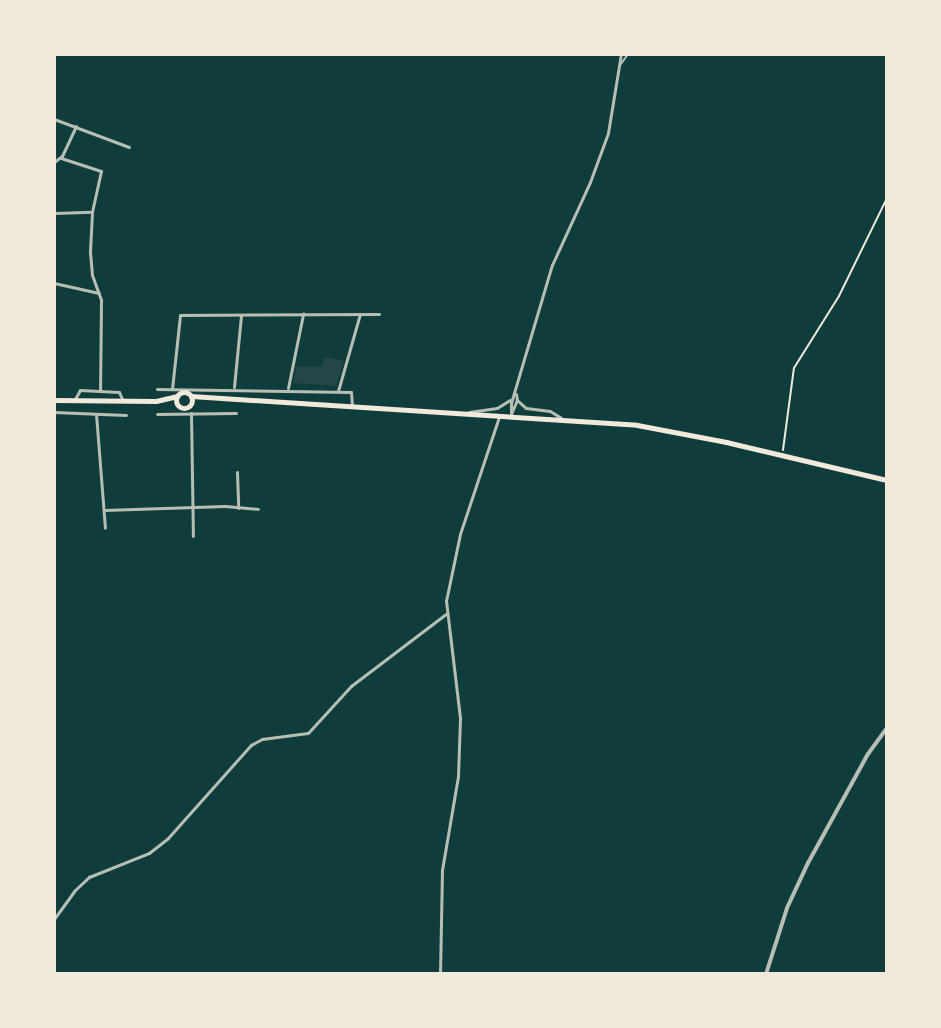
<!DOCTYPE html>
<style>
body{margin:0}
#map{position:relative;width:941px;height:1028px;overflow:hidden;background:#0f3d3e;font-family:Literata,serif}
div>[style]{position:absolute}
.green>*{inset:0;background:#244646}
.path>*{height:2px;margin:-1px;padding:0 1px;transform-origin:1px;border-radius:1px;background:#f1e9da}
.service>*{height:2px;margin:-1px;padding:0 1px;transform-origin:1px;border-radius:1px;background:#b8beb3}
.minor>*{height:3px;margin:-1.5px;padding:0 1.5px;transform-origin:1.5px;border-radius:1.5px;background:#b8beb3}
.tertiary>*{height:4px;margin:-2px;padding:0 2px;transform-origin:2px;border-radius:2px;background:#b8beb3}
.secondary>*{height:5px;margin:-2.5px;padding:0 2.5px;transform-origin:2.5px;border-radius:2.5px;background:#f1e9da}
.secondary>.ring{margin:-2.5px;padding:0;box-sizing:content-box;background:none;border:5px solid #f1e9da;border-radius:50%}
span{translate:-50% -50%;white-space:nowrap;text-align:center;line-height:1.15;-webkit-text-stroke:6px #f1e9da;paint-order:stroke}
.frame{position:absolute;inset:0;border:56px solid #f1e9da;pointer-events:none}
</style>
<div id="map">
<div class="green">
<div style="clip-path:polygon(324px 357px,344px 361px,336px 386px,293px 383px,296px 366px,322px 367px)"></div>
</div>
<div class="path">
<div style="left:783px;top:450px;width:83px;rotate:-82.4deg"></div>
<div style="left:794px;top:368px;width:85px;rotate:-58deg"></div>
<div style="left:839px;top:296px;width:109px;rotate:-63.9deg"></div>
</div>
<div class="service">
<div style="left:621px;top:64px;width:12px;rotate:-55deg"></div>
</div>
<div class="minor">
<div style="left:54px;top:119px;width:80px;rotate:20.5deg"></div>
<div style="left:61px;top:158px;width:42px;rotate:18deg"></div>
<div style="left:101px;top:171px;width:42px;rotate:102.4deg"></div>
<div style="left:92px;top:212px;width:40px;rotate:92.9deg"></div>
<div style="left:90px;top:252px;width:23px;rotate:85deg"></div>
<div style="left:92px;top:275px;width:27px;rotate:70deg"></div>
<div style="left:101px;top:300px;width:91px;rotate:90.6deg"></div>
<div style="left:54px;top:162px;width:10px;rotate:-37deg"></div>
<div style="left:62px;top:156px;width:33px;rotate:-65deg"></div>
<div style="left:54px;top:213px;width:38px;rotate:-2deg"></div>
<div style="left:54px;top:283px;width:46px;rotate:12.5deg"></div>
<div style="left:234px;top:387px;width:72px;rotate:-84.4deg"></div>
<div style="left:288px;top:388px;width:76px;rotate:-78.5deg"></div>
<div style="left:157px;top:389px;width:194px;rotate:0.9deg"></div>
<div style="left:351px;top:392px;width:13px;rotate:86deg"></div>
<div style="left:172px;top:389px;width:74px;rotate:-83.8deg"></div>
<div style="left:180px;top:315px;width:199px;rotate:-0.3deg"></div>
<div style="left:338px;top:391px;width:80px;rotate:-74.1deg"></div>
<div style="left:516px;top:394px;width:6px;rotate:81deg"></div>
<div style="left:517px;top:400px;width:12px;rotate:42deg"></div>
<div style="left:526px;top:408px;width:24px;rotate:7deg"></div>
<div style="left:550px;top:411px;width:13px;rotate:32deg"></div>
<div style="left:75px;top:399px;width:10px;rotate:-61deg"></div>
<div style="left:80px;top:390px;width:39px;rotate:3deg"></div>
<div style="left:119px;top:392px;width:10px;rotate:66deg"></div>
<div style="left:54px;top:412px;width:72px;rotate:2.4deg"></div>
<div style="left:469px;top:412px;width:28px;rotate:-8deg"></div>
<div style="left:497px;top:408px;width:15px;rotate:-32deg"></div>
<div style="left:191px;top:413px;width:123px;rotate:89.1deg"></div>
<div style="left:96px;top:414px;width:114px;rotate:85.5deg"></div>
<div style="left:157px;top:414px;width:79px;rotate:-0.7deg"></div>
<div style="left:511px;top:414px;width:11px;rotate:-90deg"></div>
<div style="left:511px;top:403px;width:144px;rotate:-73.5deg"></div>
<div style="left:552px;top:265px;width:91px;rotate:-65.4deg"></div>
<div style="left:590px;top:182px;width:52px;rotate:-69.8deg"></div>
<div style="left:608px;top:133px;width:80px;rotate:-80.7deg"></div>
<div style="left:511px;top:414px;width:15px;rotate:-67deg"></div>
<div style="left:237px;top:472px;width:36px;rotate:88deg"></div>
<div style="left:104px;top:510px;width:121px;rotate:-1.9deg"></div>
<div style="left:225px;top:506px;width:33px;rotate:5deg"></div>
<div style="left:54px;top:919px;width:34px;rotate:-54deg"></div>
<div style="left:74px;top:891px;width:21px;rotate:-43deg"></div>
<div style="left:89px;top:877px;width:65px;rotate:-21.8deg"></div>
<div style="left:149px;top:853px;width:24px;rotate:-38deg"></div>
<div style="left:168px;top:838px;width:125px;rotate:-48.3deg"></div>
<div style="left:251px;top:745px;width:13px;rotate:-29deg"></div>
<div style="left:262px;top:739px;width:46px;rotate:-7.4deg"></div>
<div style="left:308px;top:733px;width:64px;rotate:-47.5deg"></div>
<div style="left:351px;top:686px;width:119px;rotate:-37.2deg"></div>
<div style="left:440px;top:974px;width:104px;rotate:-88.9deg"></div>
<div style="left:442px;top:870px;width:95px;rotate:-80.3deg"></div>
<div style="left:458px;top:776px;width:58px;rotate:-88deg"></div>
<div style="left:460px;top:718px;width:118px;rotate:-96.8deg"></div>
<div style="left:446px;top:601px;width:68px;rotate:-78.2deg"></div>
<div style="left:460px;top:534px;width:123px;rotate:-71.6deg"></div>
</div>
<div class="tertiary">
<div style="left:766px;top:974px;width:69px;rotate:-72.3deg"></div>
<div style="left:787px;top:908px;width:50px;rotate:-65deg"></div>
<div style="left:808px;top:863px;width:124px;rotate:-61.2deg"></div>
<div style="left:868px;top:754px;width:32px;rotate:-54deg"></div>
</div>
<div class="secondary">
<div class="ring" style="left:176px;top:392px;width:11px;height:11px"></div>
<div style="left:191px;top:396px;width:447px;rotate:3.7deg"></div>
<div style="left:637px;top:425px;width:91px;rotate:10.8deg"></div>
<div style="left:726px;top:442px;width:165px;rotate:13.3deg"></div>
<div style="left:54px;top:400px;width:102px;rotate:0.6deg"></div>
<div style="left:156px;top:401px;width:22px;rotate:-13deg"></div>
</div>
<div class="frame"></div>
</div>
